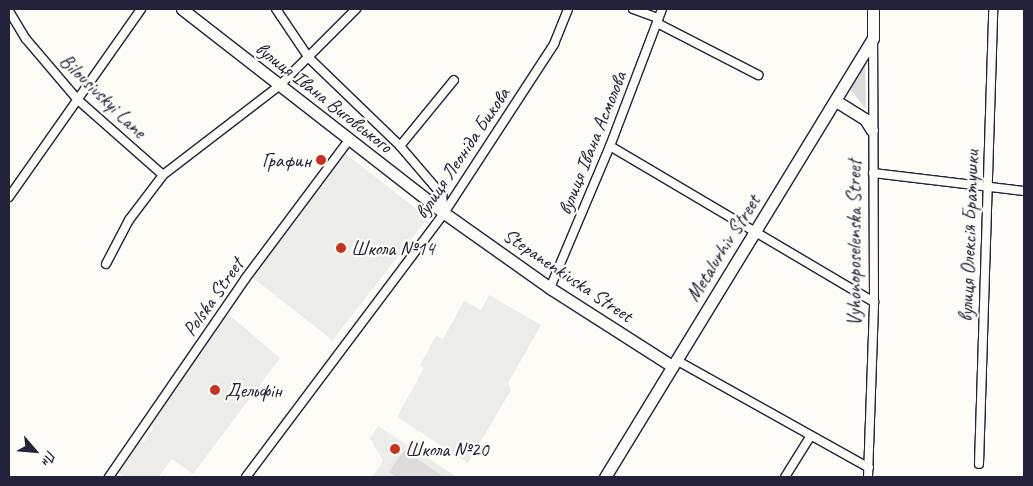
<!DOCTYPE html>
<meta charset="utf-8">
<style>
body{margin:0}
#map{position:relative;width:1033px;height:486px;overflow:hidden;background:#fdfcf7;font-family:Caveat,sans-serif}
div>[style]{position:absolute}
.built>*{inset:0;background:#ecece9;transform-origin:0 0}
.green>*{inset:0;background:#dddcdb}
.roads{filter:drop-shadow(1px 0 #22223b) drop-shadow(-1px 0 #22223b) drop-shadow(0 1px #22223b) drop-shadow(0 -1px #22223b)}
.street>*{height:8px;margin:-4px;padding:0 4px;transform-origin:4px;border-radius:4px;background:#fdfcf7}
.secondary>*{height:11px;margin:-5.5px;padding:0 5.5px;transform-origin:5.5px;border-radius:5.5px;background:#fdfcf7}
.dots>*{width:14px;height:14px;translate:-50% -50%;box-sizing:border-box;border:2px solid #fdfcf7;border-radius:50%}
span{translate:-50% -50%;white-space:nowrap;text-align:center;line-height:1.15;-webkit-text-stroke:4.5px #fdfcf7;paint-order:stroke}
.street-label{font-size:20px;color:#22223b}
.poi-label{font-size:20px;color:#22223b}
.right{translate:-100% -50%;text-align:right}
.left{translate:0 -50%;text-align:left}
.frame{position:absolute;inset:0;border:10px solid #22223b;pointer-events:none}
.north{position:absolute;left:10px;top:426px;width:50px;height:50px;-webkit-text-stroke:4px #fdfcf7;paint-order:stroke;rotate:117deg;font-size:14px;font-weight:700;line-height:20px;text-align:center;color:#22223b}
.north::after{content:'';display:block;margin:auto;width:18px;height:22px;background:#22223b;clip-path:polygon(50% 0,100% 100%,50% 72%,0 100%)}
</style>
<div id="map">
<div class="built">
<div style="left:346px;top:154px;width:104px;height:155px;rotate:38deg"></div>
<div style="clip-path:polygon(489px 295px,541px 325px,508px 383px,511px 390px,468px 463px,397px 417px,424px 368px,420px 365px,436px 336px,443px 339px,464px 301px,481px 310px)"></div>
<div style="clip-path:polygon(227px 313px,280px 358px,193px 474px,172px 459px,158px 477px,124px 477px,118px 473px,137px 444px,144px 442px,153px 429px,151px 422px)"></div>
<div style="clip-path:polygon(378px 426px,457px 477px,372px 477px,383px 461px,370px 438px)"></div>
</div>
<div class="green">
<div style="clip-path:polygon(865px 62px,866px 109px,850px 89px)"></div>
<div style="clip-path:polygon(404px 450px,441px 475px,440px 477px,397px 477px,389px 472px)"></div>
</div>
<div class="roads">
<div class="street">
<div style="left:276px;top:9px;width:59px;rotate:56deg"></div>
<div style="left:309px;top:58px;width:127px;rotate:44deg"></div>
<div style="left:400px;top:146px;width:65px;rotate:49.4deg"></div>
<div style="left:442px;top:195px;width:18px;rotate:84deg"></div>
<div style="left:633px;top:9px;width:27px;rotate:20deg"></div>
<div style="left:9px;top:11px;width:33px;rotate:59deg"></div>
<div style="left:26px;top:39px;width:80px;rotate:49.6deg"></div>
<div style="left:78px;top:100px;width:113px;rotate:41.4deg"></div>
<div style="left:657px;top:23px;width:114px;rotate:27.2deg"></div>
<div style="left:400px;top:146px;width:85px;rotate:-50.7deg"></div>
<div style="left:610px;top:146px;width:307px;rotate:30.6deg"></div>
<div style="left:873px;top:173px;width:152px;rotate:6.8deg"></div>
<div style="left:9px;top:197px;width:230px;rotate:-54.9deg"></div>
<div style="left:106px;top:264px;width:50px;rotate:-62.4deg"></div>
<div style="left:129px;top:220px;width:56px;rotate:-52.9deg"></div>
<div style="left:163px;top:175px;width:146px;rotate:-37.5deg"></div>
<div style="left:279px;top:86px;width:109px;rotate:-45deg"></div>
<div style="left:550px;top:288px;width:154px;rotate:-67.1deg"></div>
<div style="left:610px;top:146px;width:147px;rotate:-69.2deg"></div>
<div style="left:676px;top:360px;width:221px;rotate:29.2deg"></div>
<div style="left:979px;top:464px;width:455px;rotate:-88.2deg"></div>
<div style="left:109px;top:477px;width:240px;rotate:-55.5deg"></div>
<div style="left:245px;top:279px;width:174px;rotate:-53.2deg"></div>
<div style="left:246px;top:477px;width:330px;rotate:-53.1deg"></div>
<div style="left:444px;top:213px;width:202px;rotate:-56.9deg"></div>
<div style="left:554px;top:44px;width:38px;rotate:-68deg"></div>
<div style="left:785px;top:477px;width:47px;rotate:-58deg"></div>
<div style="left:868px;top:477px;width:175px;rotate:-88deg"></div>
<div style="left:874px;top:302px;width:263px;rotate:-90.2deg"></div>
</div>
<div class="secondary">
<div style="left:182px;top:9px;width:332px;rotate:37.9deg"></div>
<div style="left:444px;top:213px;width:130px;rotate:35.3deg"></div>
<div style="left:550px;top:288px;width:145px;rotate:32.6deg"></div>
<div style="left:836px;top:101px;width:34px;rotate:32deg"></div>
<div style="left:865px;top:119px;width:13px;rotate:58deg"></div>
<div style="left:605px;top:477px;width:514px;rotate:-58.6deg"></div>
<div style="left:873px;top:38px;width:29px;rotate:-90deg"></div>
</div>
</div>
<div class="dots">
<div style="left:321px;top:160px;background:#c8321e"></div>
<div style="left:341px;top:248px;background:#c8321e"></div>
<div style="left:215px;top:390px;background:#c8321e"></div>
<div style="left:395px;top:449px;background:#c8321e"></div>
</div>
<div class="street-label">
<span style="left:103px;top:96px;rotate:44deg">Bilousivskyi Lane</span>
<span style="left:324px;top:97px;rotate:38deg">вулиця Івана Виговського</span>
<span style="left:592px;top:143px;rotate:-68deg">вулиця Івана Асмолова</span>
<span style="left:462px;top:153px;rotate:-56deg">вулиця Леоніда Бикова</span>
<span style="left:969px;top:236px;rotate:-88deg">вулиця Олексія Братушки</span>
<span style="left:854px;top:243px;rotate:-90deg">Vyhonoposelenska Street</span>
<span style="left:723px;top:248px;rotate:-58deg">Metalurhiv Street</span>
<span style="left:568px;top:275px;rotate:34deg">Stepanenkivska Street</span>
<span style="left:213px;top:297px;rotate:-55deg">Polska Street</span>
</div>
<div class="poi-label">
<span class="right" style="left:311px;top:160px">Графин</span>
<span class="left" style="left:351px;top:248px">Школа №14</span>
<span class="left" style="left:225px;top:390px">Дельфін</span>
<span class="left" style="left:405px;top:449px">Школа №20</span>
</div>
<div class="frame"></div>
<div class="north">Пн</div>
</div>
